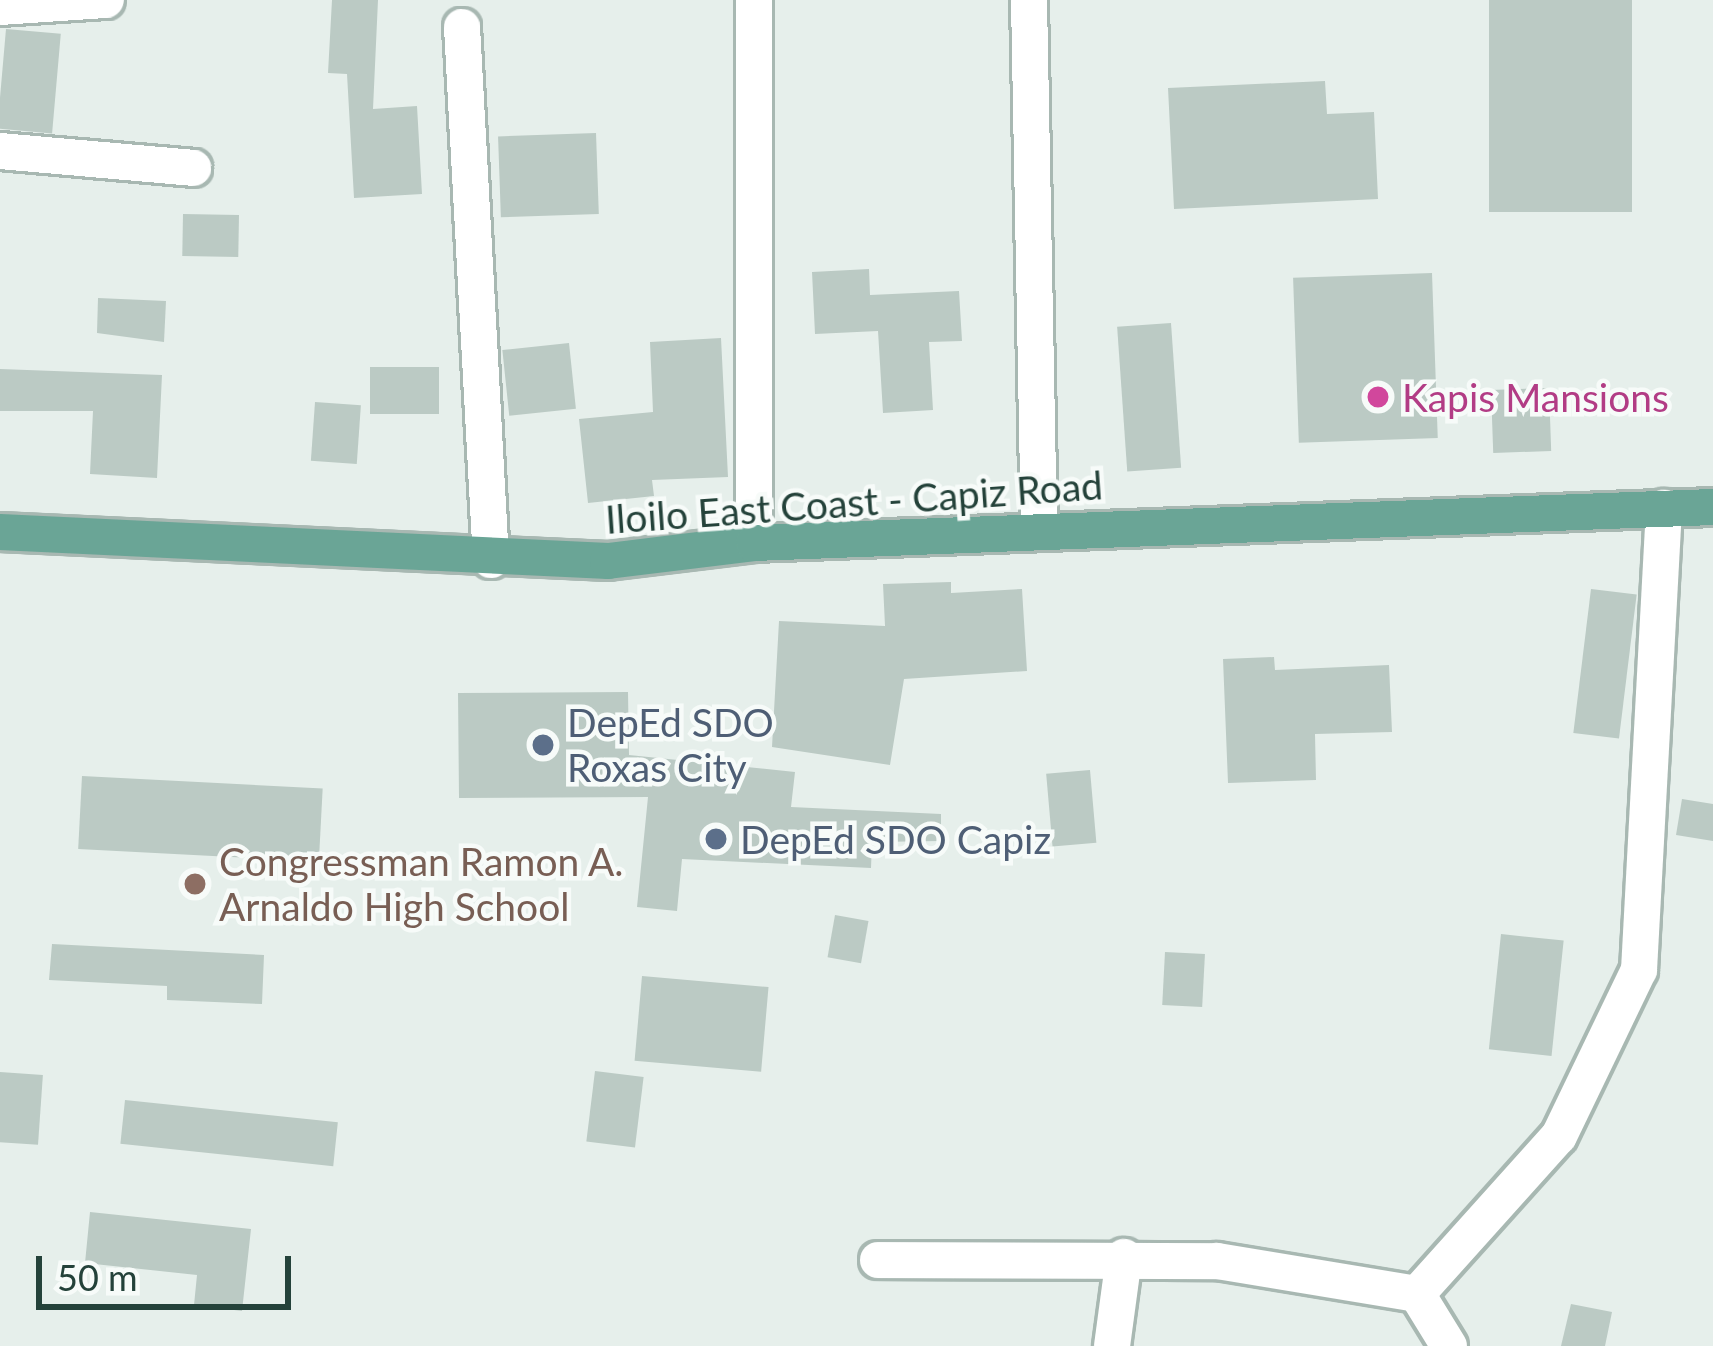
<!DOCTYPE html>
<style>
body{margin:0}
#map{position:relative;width:1713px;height:1346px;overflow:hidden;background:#e6efeb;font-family:Lato,sans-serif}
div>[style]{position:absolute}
.building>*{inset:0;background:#bbcac4;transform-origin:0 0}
.roads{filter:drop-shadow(3px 0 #a8b8b2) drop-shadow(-3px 0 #a8b8b2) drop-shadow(0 3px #a8b8b2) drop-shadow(0 -3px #a8b8b2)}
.street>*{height:36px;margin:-18px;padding:0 18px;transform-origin:18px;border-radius:18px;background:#fff}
.primary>*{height:36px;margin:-18px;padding:0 18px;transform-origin:18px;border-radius:18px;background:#6aa596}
.dots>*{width:33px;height:33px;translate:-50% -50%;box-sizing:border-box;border:6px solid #f7fbf9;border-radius:50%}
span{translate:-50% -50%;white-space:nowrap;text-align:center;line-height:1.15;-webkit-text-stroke:9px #f7fbf9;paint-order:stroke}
.hotel-label{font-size:39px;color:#b23c85}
.left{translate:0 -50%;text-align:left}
.street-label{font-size:39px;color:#24423a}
.service-label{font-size:39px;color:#4e5e75}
.education-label{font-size:39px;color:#785e54}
.scale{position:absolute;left:36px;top:1256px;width:255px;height:54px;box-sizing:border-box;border:6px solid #24423a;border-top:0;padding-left:15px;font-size:36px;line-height:42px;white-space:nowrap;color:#24423a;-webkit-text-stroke:9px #f7fbf9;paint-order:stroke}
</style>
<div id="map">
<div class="building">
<div style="clip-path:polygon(332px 0,378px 0,373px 109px,417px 106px,422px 194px,354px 198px,347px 74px,328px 73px)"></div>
<div style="left:1489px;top:0;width:143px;height:212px"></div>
<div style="left:6px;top:29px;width:55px;height:100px;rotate:5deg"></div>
<div style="clip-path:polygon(1325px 81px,1327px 114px,1374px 112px,1378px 199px,1174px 209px,1168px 88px)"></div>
<div style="left:596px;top:133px;width:81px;height:98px;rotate:88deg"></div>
<div style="left:183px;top:214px;width:56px;height:42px;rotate:1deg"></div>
<div style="clip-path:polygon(869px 269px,870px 295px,959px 291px,962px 341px,929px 342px,933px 410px,883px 413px,878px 331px,815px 334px,812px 272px)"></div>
<div style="left:1432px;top:273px;width:165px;height:139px;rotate:88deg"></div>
<div style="clip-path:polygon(98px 298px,166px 301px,164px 342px,97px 333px)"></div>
<div style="left:1171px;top:323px;width:145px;height:54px;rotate:86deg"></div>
<div style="clip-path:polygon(721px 338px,728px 477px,652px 480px,654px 496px,588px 503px,579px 419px,653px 412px,650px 342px)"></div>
<div style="left:569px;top:343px;width:66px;height:67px;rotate:84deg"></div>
<div style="left:370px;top:367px;width:69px;height:47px"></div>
<div style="clip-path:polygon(0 369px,162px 375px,157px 478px,90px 474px,93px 411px,0 411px)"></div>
<div style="left:1549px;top:388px;width:63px;height:58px;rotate:88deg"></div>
<div style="left:315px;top:402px;width:46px;height:59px;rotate:4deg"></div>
<div style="clip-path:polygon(951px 582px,951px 593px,1022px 589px,1027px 671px,904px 679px,890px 765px,772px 747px,779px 621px,885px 626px,883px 584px)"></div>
<div style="left:1591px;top:589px;width:46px;height:145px;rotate:7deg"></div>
<div style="clip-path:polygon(1274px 657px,1275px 670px,1389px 665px,1392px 732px,1315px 734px,1316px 780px,1228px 783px,1223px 659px)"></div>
<div style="clip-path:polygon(628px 692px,629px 755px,795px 772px,791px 807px,941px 814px,941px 841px,872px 842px,871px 868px,682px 859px,677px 911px,637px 907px,648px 797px,459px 798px,458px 693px)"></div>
<div style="left:1090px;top:770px;width:73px;height:44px;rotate:85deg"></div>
<div style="left:82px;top:776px;width:241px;height:73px;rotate:3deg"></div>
<div style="clip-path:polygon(1682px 799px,1713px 804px,1713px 841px,1676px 835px)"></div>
<div style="left:835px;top:915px;width:34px;height:43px;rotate:10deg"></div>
<div style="left:1501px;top:934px;width:63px;height:116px;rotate:6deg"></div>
<div style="clip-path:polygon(52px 944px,264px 955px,262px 1004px,167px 1000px,167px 986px,49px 980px)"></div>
<div style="left:1165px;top:952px;width:40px;height:53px;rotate:3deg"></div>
<div style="left:642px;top:976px;width:127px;height:85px;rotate:5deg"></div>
<div style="left:595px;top:1071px;width:49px;height:71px;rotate:7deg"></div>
<div style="left:0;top:1072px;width:43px;height:70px;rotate:4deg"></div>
<div style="left:125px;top:1100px;width:214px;height:44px;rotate:6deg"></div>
<div style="clip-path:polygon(90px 1212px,251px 1229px,242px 1311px,194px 1305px,197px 1275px,85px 1263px)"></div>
<div style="clip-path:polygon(1571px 1304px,1612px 1312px,1605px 1346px,1561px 1346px)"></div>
</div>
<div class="roads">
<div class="street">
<div style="left:1029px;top:0;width:531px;rotate:88.92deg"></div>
<div style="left:0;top:7px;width:106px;rotate:-3.8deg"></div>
<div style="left:462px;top:27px;width:534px;rotate:86.89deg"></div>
<div style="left:0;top:151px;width:194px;rotate:5deg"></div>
<div style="left:754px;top:543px;width:543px;rotate:-90deg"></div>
<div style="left:878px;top:1260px;width:339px;rotate:0.2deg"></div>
<div style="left:1217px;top:1261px;width:203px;rotate:9.4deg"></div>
<div style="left:1417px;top:1294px;width:212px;rotate:-48.1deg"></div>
<div style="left:1559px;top:1136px;width:184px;rotate:-64.3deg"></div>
<div style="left:1639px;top:970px;width:463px;rotate:-86.9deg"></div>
<div style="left:1417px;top:1294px;width:61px;rotate:58.4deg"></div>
<div style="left:1112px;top:1346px;width:90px;rotate:-82.3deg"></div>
</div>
<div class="primary">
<div style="left:0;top:532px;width:609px;rotate:2.73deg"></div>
<div style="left:608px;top:561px;width:147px;rotate:-7deg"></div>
<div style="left:754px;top:543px;width:960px;rotate:-2.15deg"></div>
</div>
</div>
<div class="dots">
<div style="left:1378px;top:397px;background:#d1479c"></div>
<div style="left:543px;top:745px;background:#5c6f8a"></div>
<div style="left:716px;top:839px;background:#5c6f8a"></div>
<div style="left:195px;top:884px;background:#8d6e63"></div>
</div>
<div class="hotel-label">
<span class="left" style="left:1402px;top:397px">Kapis Mansions</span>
</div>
<div class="street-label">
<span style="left:854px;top:502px;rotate:-4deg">Iloilo East Coast - Capiz Road</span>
</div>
<div class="service-label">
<span class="left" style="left:567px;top:745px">DepEd SDO<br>Roxas City</span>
<span class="left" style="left:740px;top:839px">DepEd SDO Capiz</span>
</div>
<div class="education-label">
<span class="left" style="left:219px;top:884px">Congressman Ramon A.<br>Arnaldo High School</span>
</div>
<div class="scale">50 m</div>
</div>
